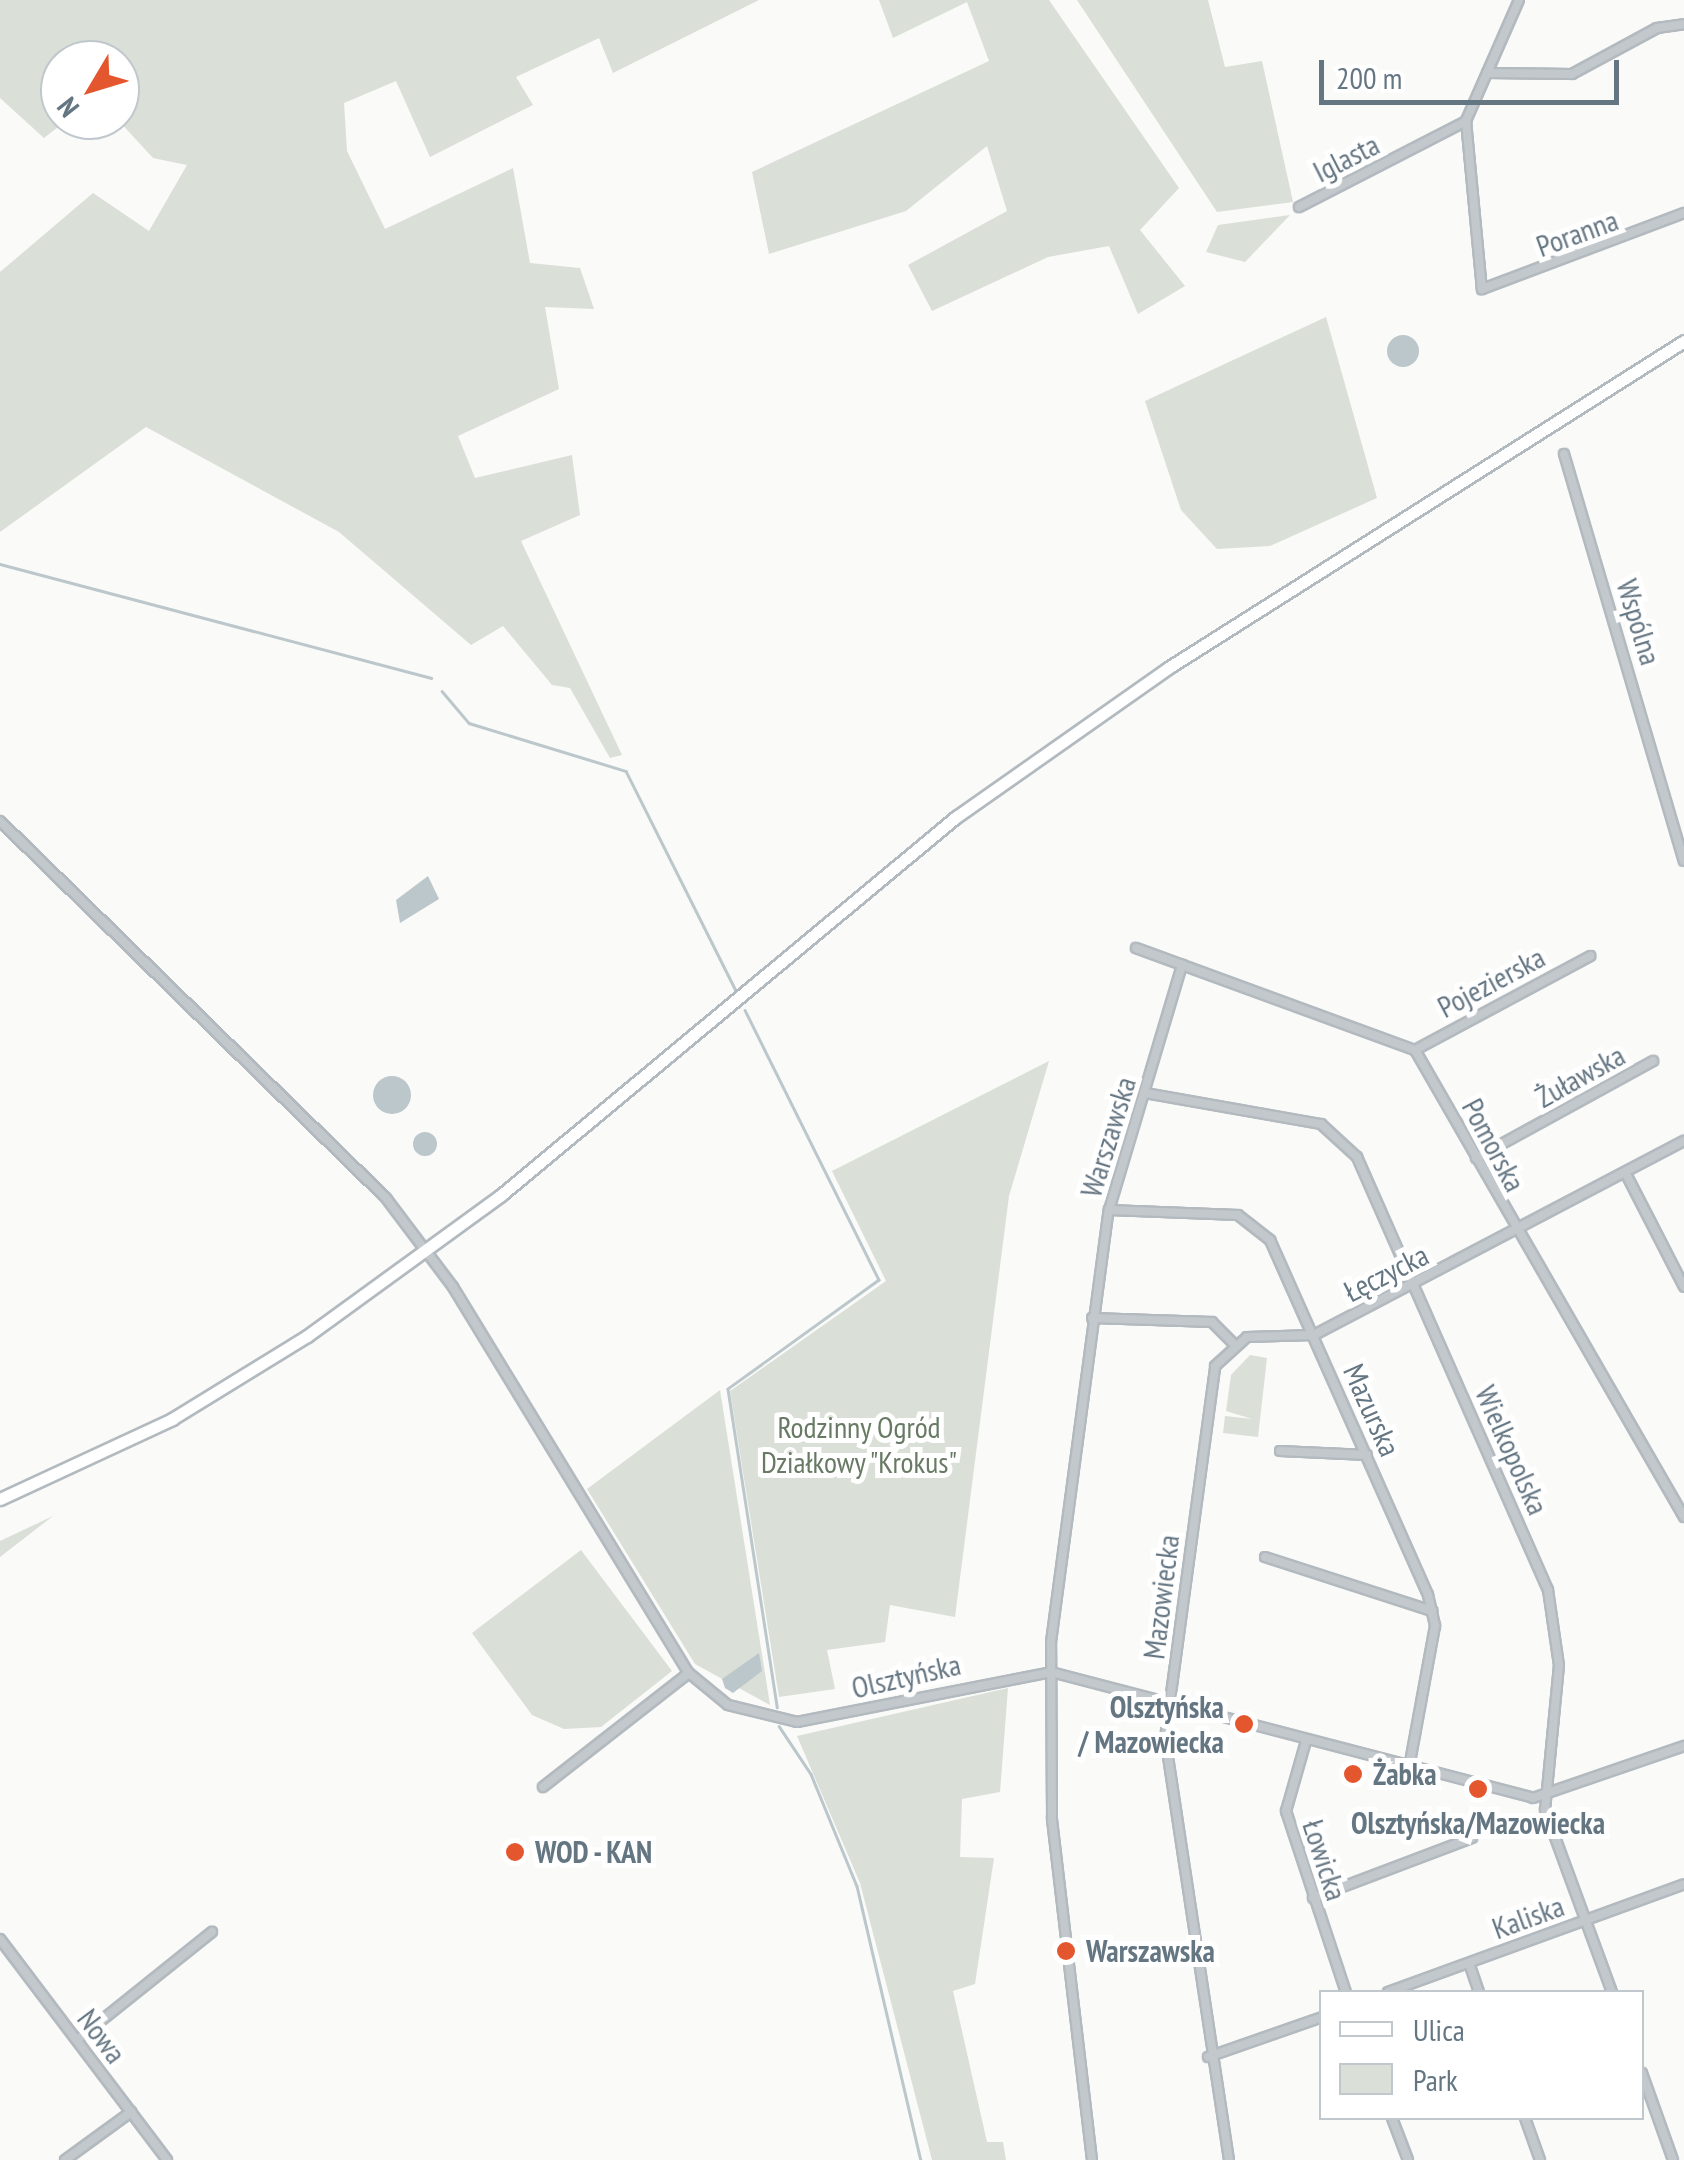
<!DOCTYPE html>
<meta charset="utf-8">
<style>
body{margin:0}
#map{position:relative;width:1684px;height:2160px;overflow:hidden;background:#fafaf8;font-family:"PT Sans Narrow",sans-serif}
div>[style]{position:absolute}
.green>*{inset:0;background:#dadfd7}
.water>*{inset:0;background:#bbc7cb}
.round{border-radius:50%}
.stream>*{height:2.5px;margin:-1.25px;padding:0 1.25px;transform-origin:1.25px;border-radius:1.25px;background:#bbc7cb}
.roads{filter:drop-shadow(2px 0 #b3babf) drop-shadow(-2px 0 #b3babf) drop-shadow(0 2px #b3babf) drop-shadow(0 -2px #b3babf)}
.street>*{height:8px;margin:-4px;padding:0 4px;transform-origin:4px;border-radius:4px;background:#c3c8cc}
.secondary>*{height:11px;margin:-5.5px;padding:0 5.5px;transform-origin:5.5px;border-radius:5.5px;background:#fff}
.dots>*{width:28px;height:28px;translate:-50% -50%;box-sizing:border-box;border:5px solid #fff;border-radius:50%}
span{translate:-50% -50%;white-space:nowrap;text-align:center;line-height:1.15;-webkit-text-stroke:10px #fff;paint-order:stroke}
.street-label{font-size:30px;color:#657683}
.park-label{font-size:30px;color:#687a64}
.poi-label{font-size:30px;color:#657683;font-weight:700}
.right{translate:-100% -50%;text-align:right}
.left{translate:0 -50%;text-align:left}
.legend{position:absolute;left:1319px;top:1990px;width:325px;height:130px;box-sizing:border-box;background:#fff;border:2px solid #c1c8cd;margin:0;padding:12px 18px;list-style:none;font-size:30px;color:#657683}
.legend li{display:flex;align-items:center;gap:20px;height:50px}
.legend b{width:50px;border:2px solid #c1c8cd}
.north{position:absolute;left:40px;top:40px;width:100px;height:100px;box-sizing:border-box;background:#fff;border:2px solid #c1c8cd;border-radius:50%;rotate:232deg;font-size:28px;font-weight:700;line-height:40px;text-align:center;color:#657683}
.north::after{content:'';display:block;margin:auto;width:35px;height:45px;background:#e4572e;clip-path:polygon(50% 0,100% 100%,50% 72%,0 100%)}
.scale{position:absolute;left:1319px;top:60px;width:300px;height:45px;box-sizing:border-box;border:5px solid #657683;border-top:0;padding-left:12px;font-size:30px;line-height:35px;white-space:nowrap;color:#657683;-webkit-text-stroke:8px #fff;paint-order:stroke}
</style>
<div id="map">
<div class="green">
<div style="clip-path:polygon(0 0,759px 0,613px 73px,599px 38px,516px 77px,533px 105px,430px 157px,396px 81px,344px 103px,347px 151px,385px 229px,513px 168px,530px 263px,580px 268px,594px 309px,545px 307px,559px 389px,458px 436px,475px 478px,572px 455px,580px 515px,521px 541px,622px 755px,610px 758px,570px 688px,552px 685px,503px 626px,471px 645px,339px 532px,146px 427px,0 532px,0 272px,93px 193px,149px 231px,187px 165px,153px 158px,118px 120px,120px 60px,60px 60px,60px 120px,67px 120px,44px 138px,0 98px)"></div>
<div style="clip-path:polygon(879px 0,1049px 0,1179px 188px,1140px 230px,1185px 286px,1138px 314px,1109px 246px,1048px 257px,932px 311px,908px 265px,1007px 211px,987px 146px,906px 211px,769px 254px,752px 172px,989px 61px,967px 2px,893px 38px)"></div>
<div style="clip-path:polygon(1077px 0,1208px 0,1225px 67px,1262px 61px,1293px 202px,1217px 212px)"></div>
<div style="clip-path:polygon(1290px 215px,1245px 262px,1206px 252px,1218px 225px)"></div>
<div style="clip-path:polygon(1326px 317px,1377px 498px,1270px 546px,1217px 549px,1181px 510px,1145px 401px)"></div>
<div style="clip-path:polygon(1049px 1061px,1009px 1196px,955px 1617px,890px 1605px,885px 1642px,827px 1650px,835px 1689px,779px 1697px,730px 1391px,886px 1281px,832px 1171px)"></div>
<div style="clip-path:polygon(1250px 1355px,1267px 1358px,1258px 1437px,1223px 1433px,1225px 1416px,1252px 1419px,1226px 1411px,1231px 1375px)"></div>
<div style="clip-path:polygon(720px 1390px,770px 1705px,695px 1664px,587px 1489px)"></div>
<div style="clip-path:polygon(53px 1516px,0 1557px,0 1541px)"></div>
<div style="clip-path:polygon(581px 1550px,672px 1671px,601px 1727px,564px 1729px,532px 1715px,472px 1633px)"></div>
<div style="clip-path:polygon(1008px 1688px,1000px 1792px,962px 1799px,960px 1857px,994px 1858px,975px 1984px,953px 1991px,987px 2142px,1003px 2142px,1006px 2160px,932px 2160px,860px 1883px,797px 1736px)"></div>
</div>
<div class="water">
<div class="round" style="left:1387px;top:335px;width:32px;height:32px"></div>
<div style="clip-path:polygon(428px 876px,439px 899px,400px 923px,396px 900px)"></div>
<div class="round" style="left:373px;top:1076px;width:38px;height:38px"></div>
<div class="round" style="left:413px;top:1132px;width:24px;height:24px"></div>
<div style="clip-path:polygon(759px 1653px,762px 1671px,733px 1693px,725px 1688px,722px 1679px)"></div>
</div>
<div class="stream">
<div style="left:0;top:564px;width:446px;rotate:14.8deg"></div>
<div style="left:442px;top:691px;width:42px;rotate:49.8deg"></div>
<div style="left:469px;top:723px;width:164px;rotate:17deg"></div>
<div style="left:626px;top:771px;width:244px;rotate:63.4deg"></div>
<div style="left:745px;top:1010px;width:301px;rotate:63.6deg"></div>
<div style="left:879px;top:1280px;width:186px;rotate:144.2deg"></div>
<div style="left:728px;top:1389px;width:322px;rotate:81.2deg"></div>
<div style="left:779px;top:1726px;width:58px;rotate:56.3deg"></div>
<div style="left:811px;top:1774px;width:121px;rotate:67.7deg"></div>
<div style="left:857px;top:1886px;width:281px;rotate:76.9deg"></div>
</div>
<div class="roads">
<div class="street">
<div style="left:1519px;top:0;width:132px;rotate:113.7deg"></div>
<div style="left:1466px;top:121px;width:169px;rotate:84.6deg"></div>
<div style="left:1482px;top:289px;width:216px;rotate:-20.6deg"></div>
<div style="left:1487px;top:73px;width:85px;rotate:0.7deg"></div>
<div style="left:1572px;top:74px;width:97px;rotate:-28.4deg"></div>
<div style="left:1657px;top:28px;width:27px;rotate:-8deg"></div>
<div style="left:1299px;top:207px;width:188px;rotate:-27.2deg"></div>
<div style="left:1564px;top:454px;width:424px;rotate:73.6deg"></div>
<div style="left:0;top:821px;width:540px;rotate:44.32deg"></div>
<div style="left:386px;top:1198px;width:111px;rotate:53deg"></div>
<div style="left:453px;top:1287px;width:452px;rotate:58.6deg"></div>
<div style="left:689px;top:1673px;width:50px;rotate:39.4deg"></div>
<div style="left:728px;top:1705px;width:71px;rotate:13.8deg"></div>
<div style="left:797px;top:1722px;width:259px;rotate:-11.1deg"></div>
<div style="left:1051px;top:1672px;width:498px;rotate:14.6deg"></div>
<div style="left:1533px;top:1798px;width:160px;rotate:-19deg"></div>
<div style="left:1136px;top:948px;width:297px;rotate:20.1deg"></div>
<div style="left:1415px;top:1050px;width:539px;rotate:60.06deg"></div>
<div style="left:1415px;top:1050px;width:199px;rotate:-28.2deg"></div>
<div style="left:1145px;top:1093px;width:179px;rotate:10deg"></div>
<div style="left:1321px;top:1124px;width:49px;rotate:42.5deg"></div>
<div style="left:1357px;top:1157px;width:473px;rotate:66.2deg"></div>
<div style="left:1548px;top:1590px;width:76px;rotate:81.7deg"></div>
<div style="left:1559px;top:1665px;width:146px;rotate:95.5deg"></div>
<div style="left:1545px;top:1810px;width:194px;rotate:69.8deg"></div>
<div style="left:1476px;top:1158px;width:202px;rotate:-28.7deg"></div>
<div style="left:1625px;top:1172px;width:129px;rotate:62.8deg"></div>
<div style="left:1109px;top:1210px;width:129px;rotate:2.2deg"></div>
<div style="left:1238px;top:1215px;width:41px;rotate:38deg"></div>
<div style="left:1270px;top:1240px;width:389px;rotate:66deg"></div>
<div style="left:1428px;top:1595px;width:32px;rotate:77deg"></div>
<div style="left:1435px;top:1626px;width:144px;rotate:100.4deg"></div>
<div style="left:1092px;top:1318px;width:120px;rotate:1.9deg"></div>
<div style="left:1212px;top:1322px;width:30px;rotate:45deg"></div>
<div style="left:1280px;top:1451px;width:87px;rotate:2.6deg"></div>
<div style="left:1265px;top:1557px;width:176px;rotate:17.9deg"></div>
<div style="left:1306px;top:1741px;width:73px;rotate:105.9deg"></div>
<div style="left:1286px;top:1811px;width:191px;rotate:71.7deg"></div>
<div style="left:543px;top:1787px;width:185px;rotate:-38deg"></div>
<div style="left:1313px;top:1898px;width:170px;rotate:-20.7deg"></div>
<div style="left:0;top:1939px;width:277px;rotate:52.9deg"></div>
<div style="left:1469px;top:1963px;width:31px;rotate:71deg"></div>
<div style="left:1388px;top:1992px;width:315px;rotate:-20deg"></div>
<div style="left:77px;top:2040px;width:173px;rotate:-38.7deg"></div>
<div style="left:1208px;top:2057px;width:121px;rotate:-19.3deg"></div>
<div style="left:1642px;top:2073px;width:92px;rotate:70.4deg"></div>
<div style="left:1392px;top:2118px;width:45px;rotate:69.1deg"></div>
<div style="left:1525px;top:2118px;width:45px;rotate:70.3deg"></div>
<div style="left:65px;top:2160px;width:82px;rotate:-36deg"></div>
<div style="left:1092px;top:2160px;width:345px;rotate:-96.7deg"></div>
<div style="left:1052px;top:1817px;width:175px;rotate:-90.3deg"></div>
<div style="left:1051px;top:1642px;width:436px;rotate:-82.4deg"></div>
<div style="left:1109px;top:1210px;width:256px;rotate:-73.4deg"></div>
<div style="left:1229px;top:2160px;width:427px;rotate:-98.6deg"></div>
<div style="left:1165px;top:1738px;width:375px;rotate:-82.3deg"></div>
<div style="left:1215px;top:1366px;width:43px;rotate:-42.2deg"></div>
<div style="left:1247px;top:1337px;width:67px;rotate:-1.7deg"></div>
<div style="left:1314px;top:1335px;width:418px;rotate:-27.7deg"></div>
</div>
<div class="secondary">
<div style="left:0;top:1499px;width:190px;rotate:-24.9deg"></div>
<div style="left:172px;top:1419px;width:158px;rotate:-31.6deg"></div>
<div style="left:307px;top:1336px;width:240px;rotate:-36deg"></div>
<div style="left:501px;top:1195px;width:592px;rotate:-39.72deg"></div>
<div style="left:956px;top:817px;width:259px;rotate:-35.1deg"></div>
<div style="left:1168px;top:668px;width:611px;rotate:-32.36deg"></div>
</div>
</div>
<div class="dots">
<div style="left:1244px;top:1724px;background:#e4572e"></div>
<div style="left:1353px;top:1774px;background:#e4572e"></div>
<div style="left:1478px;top:1789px;background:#e4572e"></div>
<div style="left:515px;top:1852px;background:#e4572e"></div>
<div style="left:1066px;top:1951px;background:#e4572e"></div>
</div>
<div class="street-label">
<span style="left:1346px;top:158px;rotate:-27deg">Iglasta</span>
<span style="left:1577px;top:233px;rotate:-20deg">Poranna</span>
<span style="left:1639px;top:622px;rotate:73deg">Wspólna</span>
<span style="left:1491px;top:982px;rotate:-28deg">Pojezierska</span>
<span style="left:1580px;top:1076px;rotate:-29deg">Żuławska</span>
<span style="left:1108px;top:1137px;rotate:-73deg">Warszawska</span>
<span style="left:1494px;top:1145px;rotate:62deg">Pomorska</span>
<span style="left:1386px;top:1273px;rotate:-27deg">Łęczycka</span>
<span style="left:1372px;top:1410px;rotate:66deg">Mazurska</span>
<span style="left:1512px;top:1450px;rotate:66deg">Wielkopolska</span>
<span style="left:1161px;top:1597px;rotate:-83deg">Mazowiecka</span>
<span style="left:906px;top:1676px;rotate:-13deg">Olsztyńska</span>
<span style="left:1325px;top:1860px;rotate:72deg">Łowicka</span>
<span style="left:1528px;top:1917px;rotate:-20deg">Kaliska</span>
<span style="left:102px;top:2036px;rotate:53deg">Nowa</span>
</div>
<div class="park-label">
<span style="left:859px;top:1444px">Rodzinny Ogród<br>Działkowy "Krokus"</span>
</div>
<div class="poi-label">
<span class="right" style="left:1224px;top:1724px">Olsztyńska<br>/ Mazowiecka</span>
<span class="left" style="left:1373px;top:1774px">Żabka</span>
<span style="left:1478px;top:1823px">Olsztyńska/Mazowiecka</span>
<span class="left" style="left:535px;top:1852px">WOD - KAN</span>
<span class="left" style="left:1086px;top:1951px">Warszawska</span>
</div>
<ul class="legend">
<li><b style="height:12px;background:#fff"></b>Ulica</li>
<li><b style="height:28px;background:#dadfd7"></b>Park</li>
</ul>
<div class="north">N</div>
<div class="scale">200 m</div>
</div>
